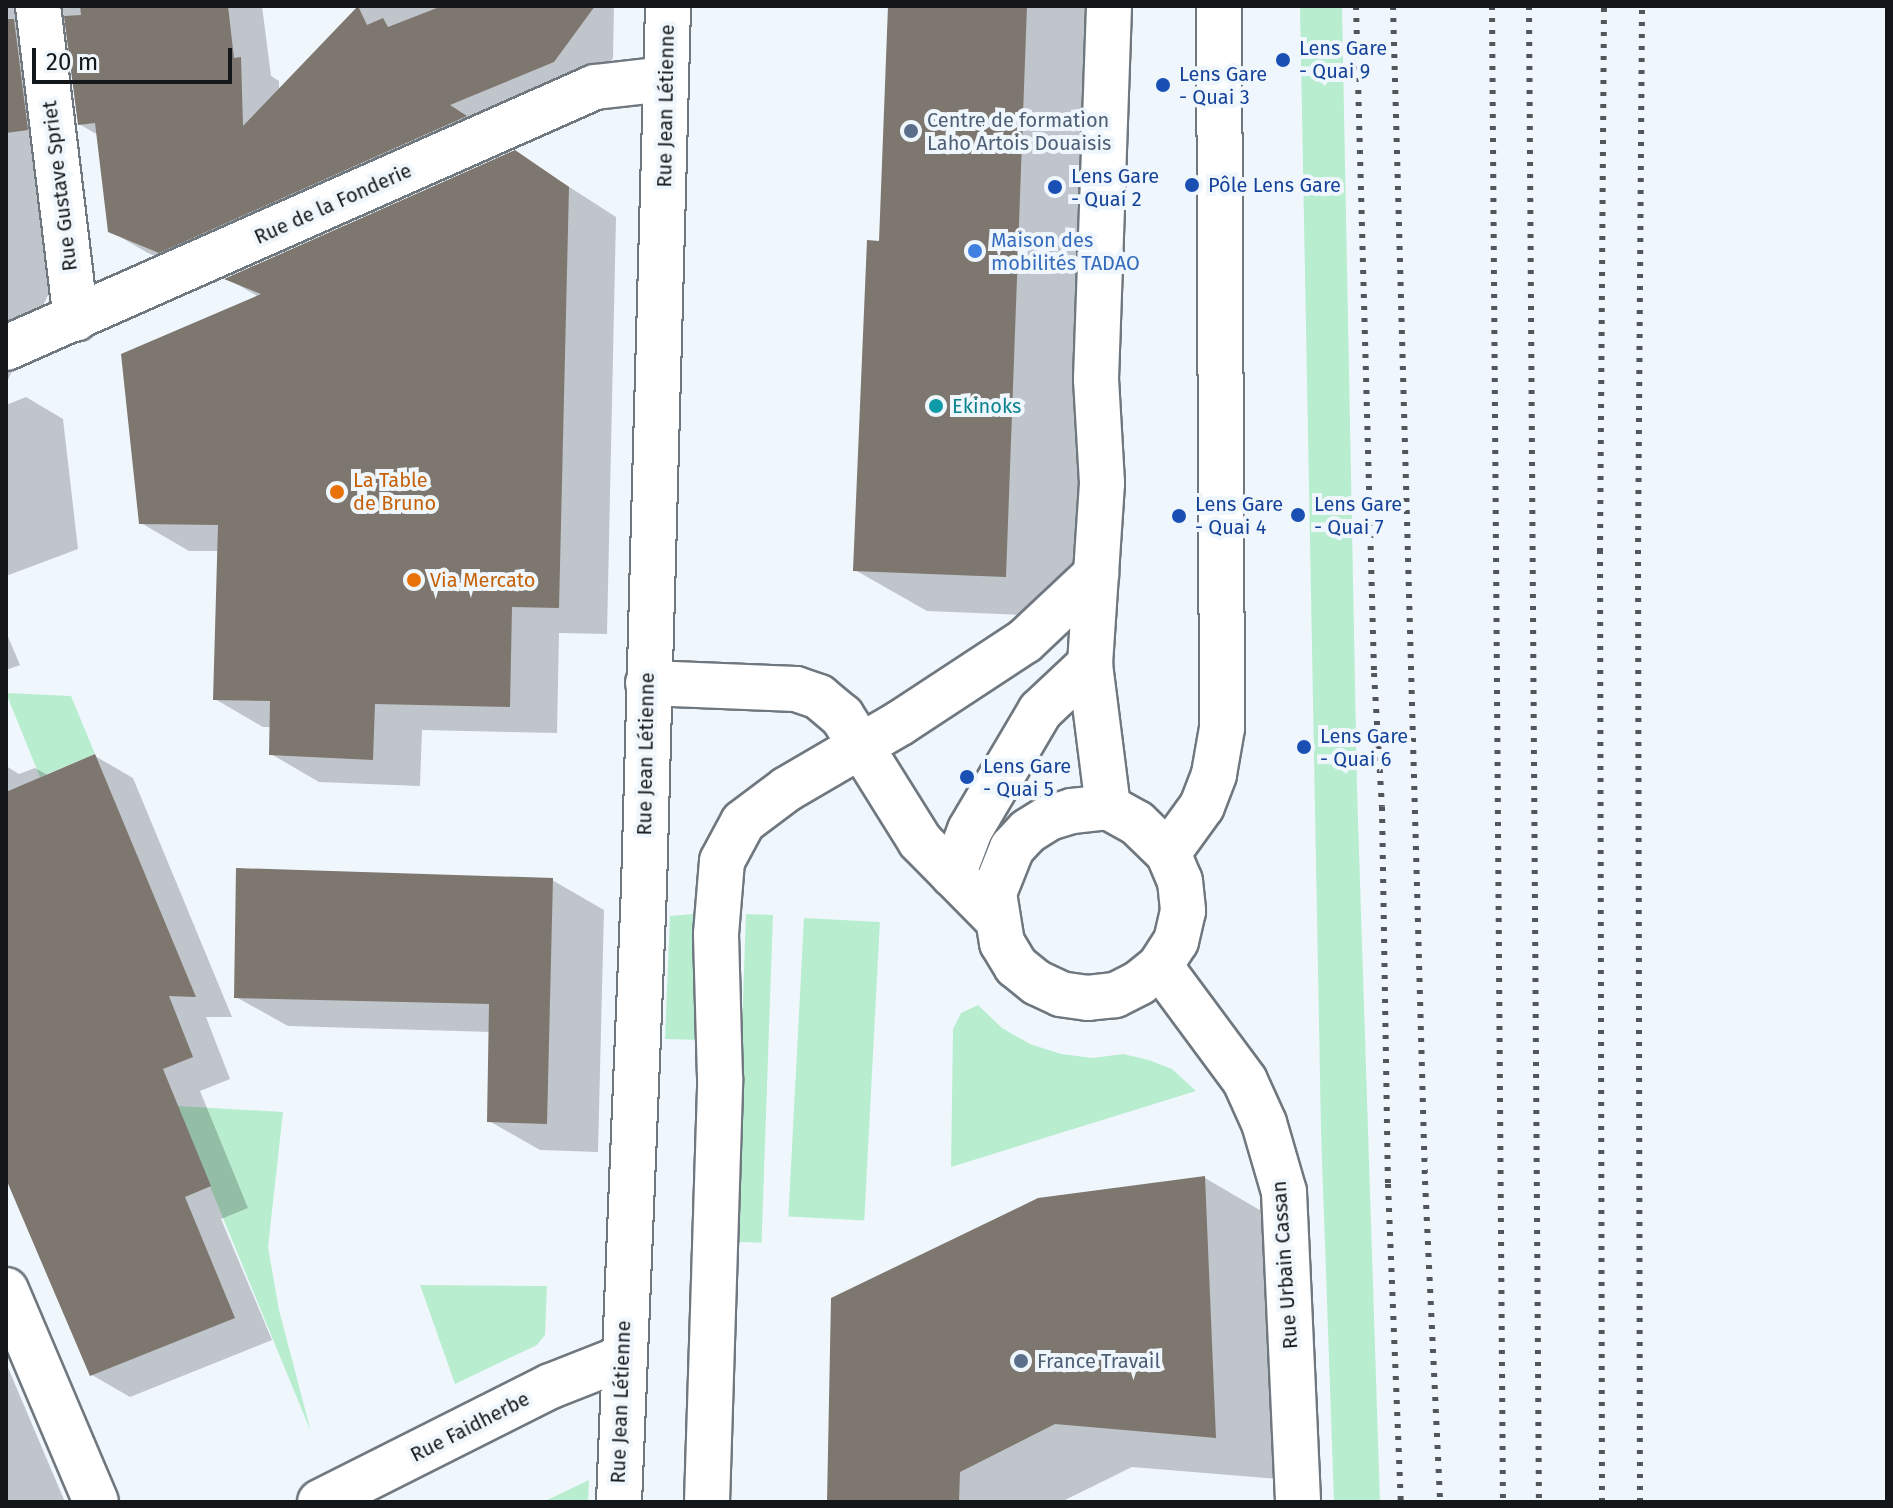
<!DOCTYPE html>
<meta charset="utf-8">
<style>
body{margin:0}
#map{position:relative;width:1893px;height:1508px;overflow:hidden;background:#eff7fd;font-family:"Fira Sans",sans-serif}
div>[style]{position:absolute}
.green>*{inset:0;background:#b9edd0;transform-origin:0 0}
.shadow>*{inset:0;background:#0003}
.building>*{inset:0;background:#7e776f}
.roads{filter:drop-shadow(2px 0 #70787f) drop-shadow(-2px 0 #70787f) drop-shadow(0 2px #70787f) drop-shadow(0 -2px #70787f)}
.minor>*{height:44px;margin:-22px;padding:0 22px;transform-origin:22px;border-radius:22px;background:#fff}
.rail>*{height:6px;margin-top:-3px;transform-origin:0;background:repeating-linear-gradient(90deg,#52565a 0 4px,transparent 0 12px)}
.dots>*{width:22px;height:22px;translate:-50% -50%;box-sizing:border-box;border:4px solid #eff7fd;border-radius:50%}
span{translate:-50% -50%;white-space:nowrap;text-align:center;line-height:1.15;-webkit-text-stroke:8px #eff7fd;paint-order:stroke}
.transit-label{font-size:20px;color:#164399}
.left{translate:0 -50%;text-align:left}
.street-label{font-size:20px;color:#14171a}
.service-label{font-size:20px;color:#4e5e75}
.shop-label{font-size:20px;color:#366cbe}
.culture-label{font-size:20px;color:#0d838f}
.food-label{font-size:20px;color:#c56008}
.frame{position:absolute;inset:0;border:8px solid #14171a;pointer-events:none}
.scale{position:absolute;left:32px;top:48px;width:200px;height:36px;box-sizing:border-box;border:4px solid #14171a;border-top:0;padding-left:10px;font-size:24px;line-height:28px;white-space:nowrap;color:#14171a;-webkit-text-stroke:6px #eff7fd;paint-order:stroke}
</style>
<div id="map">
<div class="green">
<div style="clip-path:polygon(1300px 6px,1342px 6px,1357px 788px,1380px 1502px,1334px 1502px,1321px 1131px)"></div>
<div style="clip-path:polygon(6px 693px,71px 696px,95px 754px,40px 777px)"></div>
<div style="clip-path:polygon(693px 914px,702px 1040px,665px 1039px,670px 916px)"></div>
<div style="left:746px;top:914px;width:27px;height:328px;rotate:2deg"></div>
<div style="left:804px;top:918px;width:76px;height:299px;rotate:3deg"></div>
<div style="clip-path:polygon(978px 1005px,1002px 1028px,1030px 1044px,1061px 1054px,1093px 1058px,1123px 1054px,1149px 1060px,1172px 1069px,1196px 1091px,951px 1167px,953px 1029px,961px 1013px)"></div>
<div style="clip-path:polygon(177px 1106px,283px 1112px,268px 1247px,279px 1310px,311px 1432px)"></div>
<div style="clip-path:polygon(420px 1285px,547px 1286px,545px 1335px,537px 1345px,455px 1384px)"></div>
<div style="clip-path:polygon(589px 1480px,588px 1502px,543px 1502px)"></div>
</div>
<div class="shadow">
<div style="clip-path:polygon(6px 6px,62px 6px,52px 19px,65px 151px,34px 155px,49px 293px,6px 384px)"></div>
<div style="clip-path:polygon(62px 6px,262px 6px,271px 76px,279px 81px,279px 92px,361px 6px,614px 6px,613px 58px,600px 76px,198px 274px,148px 253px,110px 231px,98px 135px,79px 124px)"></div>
<div style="clip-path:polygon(891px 6px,1100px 6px,1077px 617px,927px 611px,855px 570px,881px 244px)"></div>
<div style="clip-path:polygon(515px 152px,616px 217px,607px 634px,559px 633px,557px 733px,422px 730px,420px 786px,319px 782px,271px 754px,272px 727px,263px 727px,215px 699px,219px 551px,189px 551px,141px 523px,259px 297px,228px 279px)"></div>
<div style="clip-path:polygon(26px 397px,63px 419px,78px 549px,6px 576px,6px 405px)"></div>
<div style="clip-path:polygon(6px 632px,20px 665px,6px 670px)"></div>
<div style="clip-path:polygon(95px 756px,133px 778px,232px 1017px,206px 1017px,230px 1079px,200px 1091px,248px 1208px,221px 1219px,272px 1340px,130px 1397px,92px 1375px,6px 1171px,6px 766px,19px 774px,35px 768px,49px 776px)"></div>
<div style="clip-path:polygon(552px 880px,604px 910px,598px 1152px,540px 1150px,489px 1121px,491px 1032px,288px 1026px,236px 997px)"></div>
<div style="clip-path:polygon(1205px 1178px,1280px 1222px,1291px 1480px,1132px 1467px,1061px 1502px,829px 1502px)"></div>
<div style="clip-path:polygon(6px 1363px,65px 1502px,6px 1502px)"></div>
</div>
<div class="building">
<div style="clip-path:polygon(80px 6px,228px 6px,234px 58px,241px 57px,243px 126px,358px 6px,367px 25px,383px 18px,388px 27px,442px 6px,595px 6px,554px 62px,450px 105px,467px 116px,159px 253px,108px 232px,95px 123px,78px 125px,64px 16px,81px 15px)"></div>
<div style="clip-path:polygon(888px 6px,1027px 6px,1006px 577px,853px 571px,867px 240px,879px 241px)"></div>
<div style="clip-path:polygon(6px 19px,14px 19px,28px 130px,6px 133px)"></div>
<div style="clip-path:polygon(515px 150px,569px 187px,559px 608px,512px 607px,510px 707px,375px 704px,373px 760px,269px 755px,270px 701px,213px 700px,218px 525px,139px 524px,121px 354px,261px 294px,224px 279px)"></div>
<div style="clip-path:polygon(95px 754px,196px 997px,169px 996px,193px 1057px,163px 1069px,211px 1186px,185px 1197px,235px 1318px,90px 1376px,6px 1179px,6px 792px)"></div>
<div style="clip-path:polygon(236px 868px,553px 878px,547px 1124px,487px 1122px,489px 1004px,234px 998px)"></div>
<div style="clip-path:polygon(1205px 1176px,1216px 1438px,1055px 1424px,960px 1472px,959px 1502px,827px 1502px,831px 1298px,1038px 1198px)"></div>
</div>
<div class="roads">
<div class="minor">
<div style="left:38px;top:6px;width:315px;rotate:83.1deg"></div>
<div style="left:6px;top:348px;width:644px;rotate:-23.9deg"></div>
<div style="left:595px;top:87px;width:70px;rotate:-6.5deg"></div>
<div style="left:648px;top:683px;width:148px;rotate:2.3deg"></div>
<div style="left:796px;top:689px;width:24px;rotate:19deg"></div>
<div style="left:819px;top:697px;width:30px;rotate:40deg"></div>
<div style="left:842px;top:716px;width:147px;rotate:58deg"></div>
<div style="left:920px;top:841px;width:107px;rotate:45.4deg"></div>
<div style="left:1108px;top:807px;width:144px;rotate:-97.2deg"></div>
<div style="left:1090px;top:664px;width:181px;rotate:-86.2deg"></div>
<div style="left:1102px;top:483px;width:104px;rotate:-93.3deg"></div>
<div style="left:1096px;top:379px;width:373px;rotate:-88deg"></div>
<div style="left:1108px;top:807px;width:33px;rotate:29deg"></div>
<div style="left:1137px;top:823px;width:43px;rotate:44.1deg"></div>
<div style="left:1168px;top:853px;width:30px;rotate:67deg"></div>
<div style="left:1180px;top:881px;width:30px;rotate:84deg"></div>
<div style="left:1183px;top:911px;width:31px;rotate:103deg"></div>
<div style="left:1176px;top:941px;width:30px;rotate:123deg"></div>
<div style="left:1160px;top:966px;width:27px;rotate:141deg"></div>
<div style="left:1139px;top:983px;width:27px;rotate:153deg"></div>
<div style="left:1115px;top:995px;width:27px;rotate:174deg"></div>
<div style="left:1088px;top:998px;width:27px;rotate:-172deg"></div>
<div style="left:1061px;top:994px;width:26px;rotate:-155deg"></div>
<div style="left:1037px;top:983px;width:27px;rotate:-141deg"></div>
<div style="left:1016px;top:966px;width:27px;rotate:-121deg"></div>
<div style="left:1002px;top:943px;width:51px;rotate:-99.1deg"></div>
<div style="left:994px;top:893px;width:48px;rotate:-68.2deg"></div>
<div style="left:1012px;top:848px;width:23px;rotate:-47deg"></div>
<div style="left:1028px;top:831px;width:25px;rotate:-32deg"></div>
<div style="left:1049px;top:818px;width:24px;rotate:-17deg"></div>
<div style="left:1072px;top:811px;width:36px;rotate:-6deg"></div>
<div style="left:1168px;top:853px;width:58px;rotate:-54.1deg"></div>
<div style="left:1202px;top:806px;width:34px;rotate:-69deg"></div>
<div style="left:1214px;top:774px;width:47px;rotate:-80.1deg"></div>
<div style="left:1222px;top:728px;width:722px;rotate:-90.24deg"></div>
<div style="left:953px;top:875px;width:48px;rotate:-69.3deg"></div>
<div style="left:970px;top:830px;width:138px;rotate:-59.5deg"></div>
<div style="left:1040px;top:711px;width:69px;rotate:-43.2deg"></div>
<div style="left:1160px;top:966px;width:143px;rotate:53.5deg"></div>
<div style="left:1245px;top:1081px;width:46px;rotate:65.7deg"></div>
<div style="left:1264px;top:1123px;width:72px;rotate:73.8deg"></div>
<div style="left:1284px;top:1192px;width:310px;rotate:87.4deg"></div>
<div style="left:6px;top:1290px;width:230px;rotate:67deg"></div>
<div style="left:320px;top:1502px;width:258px;rotate:-26.7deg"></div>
<div style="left:551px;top:1386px;width:76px;rotate:-21.5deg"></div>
<div style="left:619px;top:1502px;width:615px;rotate:-87.67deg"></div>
<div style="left:644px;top:888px;width:882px;rotate:-88.44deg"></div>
<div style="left:707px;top:1502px;width:424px;rotate:-88.2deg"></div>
<div style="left:720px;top:1078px;width:144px;rotate:-91.6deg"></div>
<div style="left:716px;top:934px;width:73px;rotate:-85.3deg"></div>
<div style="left:722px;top:861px;width:44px;rotate:-61.7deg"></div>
<div style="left:743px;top:822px;width:55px;rotate:-36.9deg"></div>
<div style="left:787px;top:789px;width:131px;rotate:-30.3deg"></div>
<div style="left:900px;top:723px;width:149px;rotate:-33.3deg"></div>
<div style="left:1025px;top:641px;width:98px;rotate:-43.3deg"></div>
</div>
</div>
<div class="rail">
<div style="left:1356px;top:6px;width:667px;rotate:88.45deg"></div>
<div style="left:1374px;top:673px;width:134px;rotate:86.6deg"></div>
<div style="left:1382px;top:807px;width:377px;rotate:89.1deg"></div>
<div style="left:1388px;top:1184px;width:318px;rotate:87.7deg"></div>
<div style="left:1393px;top:6px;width:1175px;rotate:88.44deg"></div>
<div style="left:1425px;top:1181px;width:321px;rotate:87.3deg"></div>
<div style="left:1492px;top:6px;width:1496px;rotate:89.58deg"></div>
<div style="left:1529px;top:6px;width:1496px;rotate:89.62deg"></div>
<div style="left:1602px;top:1502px;width:950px;rotate:-90.12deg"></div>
<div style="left:1600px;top:552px;width:546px;rotate:-89.58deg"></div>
<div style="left:1640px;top:1502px;width:948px;rotate:-90.12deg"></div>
<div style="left:1638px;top:554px;width:548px;rotate:-89.58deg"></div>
</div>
<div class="dots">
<div style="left:1283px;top:60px;background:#1a4fb4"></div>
<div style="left:1163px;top:85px;background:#1a4fb4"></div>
<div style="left:911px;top:131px;background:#5c6f8a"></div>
<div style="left:1192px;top:185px;background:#1a4fb4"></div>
<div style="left:1055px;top:187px;background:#1a4fb4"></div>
<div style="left:975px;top:251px;background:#3f7fe0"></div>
<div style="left:936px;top:406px;background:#0f9aa8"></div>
<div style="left:337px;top:492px;background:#e8710a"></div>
<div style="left:1298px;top:515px;background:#1a4fb4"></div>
<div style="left:1179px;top:516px;background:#1a4fb4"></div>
<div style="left:414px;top:580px;background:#e8710a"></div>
<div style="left:1304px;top:747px;background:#1a4fb4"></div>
<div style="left:967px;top:777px;background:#1a4fb4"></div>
<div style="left:1021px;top:1361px;background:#5c6f8a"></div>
</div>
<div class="transit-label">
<span class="left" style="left:1299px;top:60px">Lens Gare<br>- Quai 9</span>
<span class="left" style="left:1179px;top:86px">Lens Gare<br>- Quai 3</span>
<span class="left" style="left:1071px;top:188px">Lens Gare<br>- Quai 2</span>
<span class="left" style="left:1208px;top:185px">Pôle Lens Gare</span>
<span class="left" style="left:1195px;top:516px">Lens Gare<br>- Quai 4</span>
<span class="left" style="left:1314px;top:516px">Lens Gare<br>- Quai 7</span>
<span class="left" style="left:1320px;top:748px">Lens Gare<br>- Quai 6</span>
<span class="left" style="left:983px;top:778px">Lens Gare<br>- Quai 5</span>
</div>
<div class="street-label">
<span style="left:666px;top:106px;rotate:-89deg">Rue Jean Létienne</span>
<span style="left:60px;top:186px;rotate:-97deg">Rue Gustave Spriet</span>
<span style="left:333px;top:204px;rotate:-24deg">Rue de la Fonderie</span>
<span style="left:646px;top:754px;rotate:-89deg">Rue Jean Létienne</span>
<span style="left:1285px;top:1265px;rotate:-94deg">Rue Urbain Cassan</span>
<span style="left:621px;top:1402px;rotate:-88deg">Rue Jean Létienne</span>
<span style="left:470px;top:1427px;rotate:-27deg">Rue Faidherbe</span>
</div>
<div class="service-label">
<span class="left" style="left:927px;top:132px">Centre de formation<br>Laho Artois Douaisis</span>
<span class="left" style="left:1037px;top:1361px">France Travail</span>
</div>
<div class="shop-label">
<span class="left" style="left:991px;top:252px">Maison des<br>mobilités TADAO</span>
</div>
<div class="culture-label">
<span class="left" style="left:952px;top:406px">Ekinoks</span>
</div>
<div class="food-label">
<span class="left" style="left:353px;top:492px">La Table<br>de Bruno</span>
<span class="left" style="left:430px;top:580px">Via Mercato</span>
</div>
<div class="frame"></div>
<div class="scale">20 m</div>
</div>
